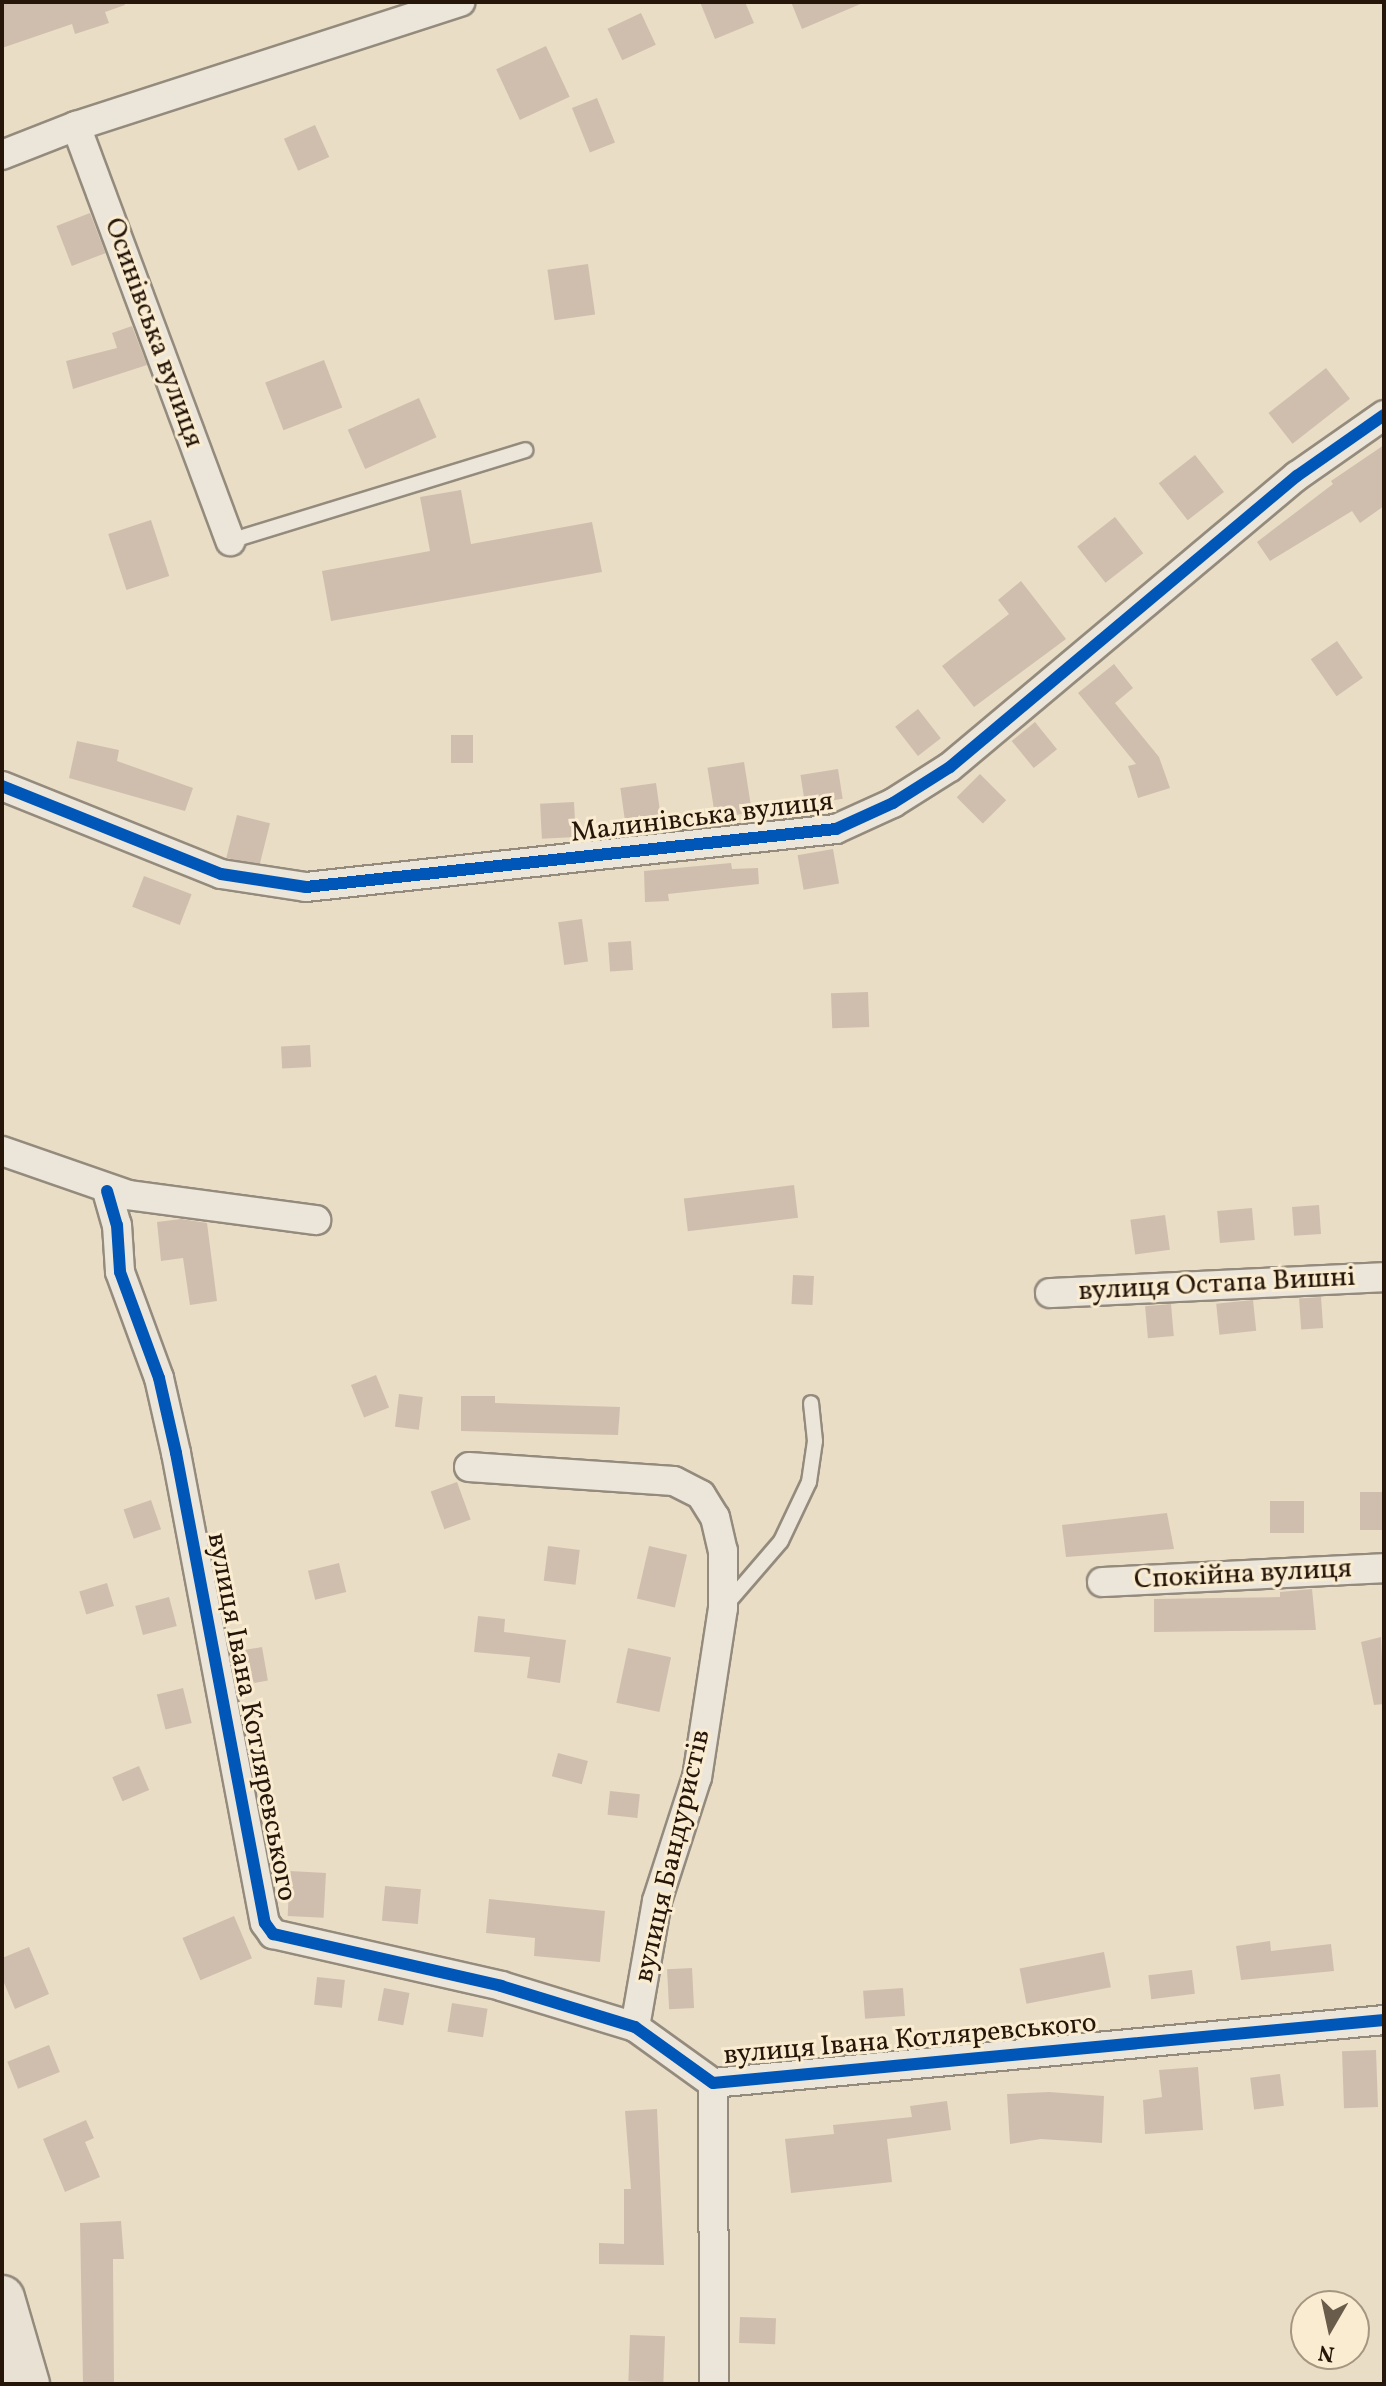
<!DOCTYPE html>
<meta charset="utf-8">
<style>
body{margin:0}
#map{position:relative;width:1386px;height:2386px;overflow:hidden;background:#e9ddc6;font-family:Vollkorn,serif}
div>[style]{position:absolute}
.building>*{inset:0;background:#cfbead;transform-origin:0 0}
.roads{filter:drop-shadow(2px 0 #948b7d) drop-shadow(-2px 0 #948b7d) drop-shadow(0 2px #948b7d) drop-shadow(0 -2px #948b7d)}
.service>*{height:14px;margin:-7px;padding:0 7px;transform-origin:7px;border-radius:7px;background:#ece6da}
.minor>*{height:28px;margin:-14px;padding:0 14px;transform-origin:14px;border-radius:14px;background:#ece6da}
.primary>*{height:44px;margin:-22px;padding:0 22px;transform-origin:22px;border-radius:22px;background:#e9e2d4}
.cycleway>*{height:12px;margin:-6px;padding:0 6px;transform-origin:6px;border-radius:6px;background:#0057b8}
span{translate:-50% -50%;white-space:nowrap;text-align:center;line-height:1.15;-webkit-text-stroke:6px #faecd1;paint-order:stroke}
.street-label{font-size:28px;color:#251609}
.frame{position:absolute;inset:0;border:4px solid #251609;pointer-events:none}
.north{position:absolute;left:1290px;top:2290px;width:80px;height:80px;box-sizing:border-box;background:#faecd1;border:2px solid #a59681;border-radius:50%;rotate:189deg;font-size:22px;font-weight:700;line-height:32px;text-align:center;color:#251609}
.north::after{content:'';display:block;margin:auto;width:28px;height:36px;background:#6a5c4b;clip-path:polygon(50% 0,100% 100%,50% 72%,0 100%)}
</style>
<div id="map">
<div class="building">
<div style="clip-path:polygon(2px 2px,124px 2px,125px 5px,105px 12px,109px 23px,75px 34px,72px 24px,2px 48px)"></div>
<div style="clip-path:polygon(700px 2px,745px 2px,754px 23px,715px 39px)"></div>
<div style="clip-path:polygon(791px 2px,865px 2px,802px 29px)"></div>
<div style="left:641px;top:13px;width:35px;height:37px;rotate:65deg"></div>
<div style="left:546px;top:46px;width:56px;height:55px;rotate:65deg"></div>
<div style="left:597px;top:98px;width:48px;height:27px;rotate:68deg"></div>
<div style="left:315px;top:125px;width:35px;height:34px;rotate:66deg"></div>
<div style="left:90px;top:213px;width:43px;height:36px;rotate:69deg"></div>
<div style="left:588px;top:264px;width:51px;height:41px;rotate:82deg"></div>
<div style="clip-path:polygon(132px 326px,147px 365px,73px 389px,66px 361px,117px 348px,112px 333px)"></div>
<div style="left:324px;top:360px;width:51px;height:63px;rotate:69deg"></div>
<div style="left:1326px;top:368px;width:39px;height:73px;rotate:52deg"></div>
<div style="left:419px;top:398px;width:43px;height:78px;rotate:66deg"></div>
<div style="clip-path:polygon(1384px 445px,1384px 506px,1360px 523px,1352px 511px,1270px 561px,1257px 542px,1333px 484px,1331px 481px)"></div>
<div style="left:1195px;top:455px;width:47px;height:46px;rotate:52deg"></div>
<div style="clip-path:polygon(461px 490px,471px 544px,592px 522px,602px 572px,331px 621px,322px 571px,430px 551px,420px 497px)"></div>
<div style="left:1115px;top:517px;width:46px;height:48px;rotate:52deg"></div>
<div style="left:151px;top:520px;width:59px;height:45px;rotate:72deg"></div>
<div style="clip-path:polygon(1021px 581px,1066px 639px,974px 707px,942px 666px,1009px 614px,998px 600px)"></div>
<div style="left:1337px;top:641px;width:45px;height:32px;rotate:55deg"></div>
<div style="clip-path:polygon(1114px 664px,1133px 688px,1115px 703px,1159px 757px,1170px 788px,1138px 798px,1128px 766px,1136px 764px,1078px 693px)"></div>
<div style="left:918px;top:709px;width:37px;height:29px;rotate:52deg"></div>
<div style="left:1035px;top:722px;width:35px;height:30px;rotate:51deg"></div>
<div style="left:451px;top:735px;width:22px;height:28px"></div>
<div style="clip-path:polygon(77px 741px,119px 750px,117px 761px,193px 788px,185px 811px,69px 778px)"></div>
<div style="left:744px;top:762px;width:51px;height:37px;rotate:81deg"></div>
<div style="left:838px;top:769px;width:30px;height:38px;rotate:81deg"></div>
<div style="left:980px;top:774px;width:37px;height:33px;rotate:45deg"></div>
<div style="left:656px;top:783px;width:42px;height:36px;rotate:82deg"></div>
<div style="left:574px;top:802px;width:35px;height:34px;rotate:87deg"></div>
<div style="left:237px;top:815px;width:34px;height:44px;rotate:14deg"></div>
<div style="left:833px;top:849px;width:35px;height:36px;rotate:80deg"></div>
<div style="clip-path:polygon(731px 863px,732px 869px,758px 868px,759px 884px,668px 894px,669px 901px,645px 902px,644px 871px)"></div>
<div style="left:144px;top:876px;width:51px;height:33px;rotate:21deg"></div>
<div style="left:582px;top:919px;width:43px;height:24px;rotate:82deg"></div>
<div style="left:631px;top:941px;width:29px;height:23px;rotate:86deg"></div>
<div style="left:868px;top:992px;width:35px;height:37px;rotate:88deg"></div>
<div style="left:310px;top:1045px;width:22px;height:29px;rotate:87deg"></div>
<div style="left:794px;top:1185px;width:33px;height:111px;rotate:83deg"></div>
<div style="left:1319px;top:1205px;width:29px;height:27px;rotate:86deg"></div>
<div style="left:1252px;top:1208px;width:32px;height:35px;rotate:85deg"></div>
<div style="left:1165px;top:1215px;width:35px;height:35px;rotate:82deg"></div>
<div style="clip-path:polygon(181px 1219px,207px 1223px,217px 1301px,190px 1305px,183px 1258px,161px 1261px,157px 1222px)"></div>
<div style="left:793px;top:1275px;width:21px;height:29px;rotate:3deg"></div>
<div style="left:1321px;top:1297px;width:31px;height:22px;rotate:86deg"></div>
<div style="left:1253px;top:1300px;width:31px;height:37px;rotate:84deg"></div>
<div style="left:1171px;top:1304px;width:32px;height:26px;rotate:85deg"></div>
<div style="left:376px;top:1375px;width:35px;height:27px;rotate:68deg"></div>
<div style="left:399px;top:1394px;width:24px;height:33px;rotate:7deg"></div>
<div style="clip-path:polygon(461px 1396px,495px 1396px,495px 1403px,620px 1407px,618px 1435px,461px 1431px)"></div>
<div style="left:457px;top:1482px;width:40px;height:28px;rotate:70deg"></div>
<div style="left:1360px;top:1492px;width:24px;height:38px"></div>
<div style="left:151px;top:1500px;width:31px;height:29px;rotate:71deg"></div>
<div style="left:1304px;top:1501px;width:32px;height:34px;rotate:90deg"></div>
<div style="clip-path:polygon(1167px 1513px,1174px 1549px,1066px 1557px,1062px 1525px)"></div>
<div style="left:548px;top:1546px;width:32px;height:35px;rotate:7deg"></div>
<div style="left:649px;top:1546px;width:39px;height:54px;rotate:13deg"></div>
<div style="left:339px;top:1563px;width:30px;height:32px;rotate:76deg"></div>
<div style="left:107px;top:1583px;width:24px;height:29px;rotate:73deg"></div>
<div style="clip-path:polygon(1312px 1589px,1316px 1630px,1154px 1632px,1154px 1599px,1280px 1597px,1280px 1592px)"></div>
<div style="left:169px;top:1597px;width:30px;height:35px;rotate:75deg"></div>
<div style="clip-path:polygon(478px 1616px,505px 1619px,504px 1632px,566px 1640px,560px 1683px,527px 1678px,530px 1657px,474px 1652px)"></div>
<div style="clip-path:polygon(1381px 1637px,1384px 1704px,1374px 1705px,1361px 1642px)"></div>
<div style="left:262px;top:1647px;width:34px;height:28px;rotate:80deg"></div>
<div style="left:628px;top:1648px;width:44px;height:56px;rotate:12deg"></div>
<div style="left:183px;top:1688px;width:36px;height:27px;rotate:76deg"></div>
<div style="left:558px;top:1753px;width:31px;height:24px;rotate:15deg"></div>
<div style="left:139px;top:1766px;width:26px;height:29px;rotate:67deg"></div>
<div style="left:610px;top:1791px;width:30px;height:24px;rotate:6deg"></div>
<div style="left:290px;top:1871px;width:36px;height:45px;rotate:3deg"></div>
<div style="left:385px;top:1886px;width:36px;height:35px;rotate:5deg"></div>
<div style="clip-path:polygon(489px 1899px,605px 1911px,600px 1962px,534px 1956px,535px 1938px,486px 1933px)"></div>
<div style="left:234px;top:1916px;width:46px;height:56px;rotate:67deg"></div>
<div style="clip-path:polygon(1270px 1941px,1271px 1951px,1331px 1944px,1334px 1971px,1241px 1980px,1236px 1946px)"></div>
<div style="clip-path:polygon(29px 1947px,49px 1994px,15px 2009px,2px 1978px,2px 1958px)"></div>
<div style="left:1104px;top:1952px;width:36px;height:86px;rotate:79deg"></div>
<div style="left:692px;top:1968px;width:40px;height:25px;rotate:87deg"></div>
<div style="left:1192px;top:1970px;width:24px;height:44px;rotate:83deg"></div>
<div style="left:317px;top:1977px;width:28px;height:28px;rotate:6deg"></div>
<div style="left:384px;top:1988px;width:26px;height:33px;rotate:11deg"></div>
<div style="left:903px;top:1988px;width:28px;height:40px;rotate:86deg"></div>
<div style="left:452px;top:2003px;width:36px;height:29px;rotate:9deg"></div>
<div style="left:49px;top:2045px;width:29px;height:45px;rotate:68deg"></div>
<div style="left:1376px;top:2050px;width:57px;height:34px;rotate:88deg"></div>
<div style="clip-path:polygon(1198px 2067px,1203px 2130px,1145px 2134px,1143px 2100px,1162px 2097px,1159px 2070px)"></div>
<div style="left:1280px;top:2074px;width:32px;height:30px;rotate:83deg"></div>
<div style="clip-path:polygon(1049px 2092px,1104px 2096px,1102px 2143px,1041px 2139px,1010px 2144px,1007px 2094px)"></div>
<div style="clip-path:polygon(947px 2101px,951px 2130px,887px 2139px,892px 2182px,791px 2193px,785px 2139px,834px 2134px,833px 2125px,912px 2117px,910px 2106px)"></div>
<div style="clip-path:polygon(657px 2109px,664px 2265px,599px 2264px,599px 2243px,624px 2244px,624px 2189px,631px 2189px,625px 2111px)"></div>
<div style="clip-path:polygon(86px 2120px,94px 2138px,85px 2142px,100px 2177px,65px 2192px,43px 2139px)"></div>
<div style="clip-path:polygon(121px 2221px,124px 2259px,113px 2259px,114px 2384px,83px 2384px,80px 2223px)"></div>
<div style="left:740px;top:2317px;width:36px;height:26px;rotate:2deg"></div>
<div style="left:630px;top:2335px;width:35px;height:46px;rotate:2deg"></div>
</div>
<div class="roads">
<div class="service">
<div style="left:230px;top:541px;width:309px;rotate:-17.1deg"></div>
<div style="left:726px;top:1605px;width:84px;rotate:-49.3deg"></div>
<div style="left:781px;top:1541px;width:65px;rotate:-64.6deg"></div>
<div style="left:809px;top:1482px;width:41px;rotate:-81.7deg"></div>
<div style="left:815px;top:1441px;width:38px;rotate:-96deg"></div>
</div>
<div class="minor">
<div style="left:76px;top:126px;width:443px;rotate:69.6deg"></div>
<div style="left:2px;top:155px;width:79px;rotate:-21.4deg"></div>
<div style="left:76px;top:126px;width:404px;rotate:-17.9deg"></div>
<div style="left:2px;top:786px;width:236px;rotate:21.9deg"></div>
<div style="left:221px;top:874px;width:86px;rotate:8.7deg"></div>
<div style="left:306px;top:887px;width:533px;rotate:-6.25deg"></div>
<div style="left:836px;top:829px;width:63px;rotate:-24.5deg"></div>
<div style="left:893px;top:803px;width:67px;rotate:-32.3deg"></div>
<div style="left:950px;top:767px;width:453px;rotate:-40deg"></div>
<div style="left:1297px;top:476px;width:106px;rotate:-35deg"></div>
<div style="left:2px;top:1151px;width:133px;rotate:19.2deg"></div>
<div style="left:128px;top:1195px;width:190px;rotate:7.6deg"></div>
<div style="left:107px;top:1191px;width:35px;rotate:74deg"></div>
<div style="left:117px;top:1225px;width:47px;rotate:86.3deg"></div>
<div style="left:120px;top:1272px;width:113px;rotate:69.8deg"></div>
<div style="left:159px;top:1378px;width:77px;rotate:77.2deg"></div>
<div style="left:176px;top:1453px;width:478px;rotate:79.3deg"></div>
<div style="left:265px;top:1923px;width:14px;rotate:54deg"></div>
<div style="left:273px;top:1934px;width:234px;rotate:12.8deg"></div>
<div style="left:501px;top:1986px;width:140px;rotate:17deg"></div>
<div style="left:635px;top:2027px;width:96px;rotate:35.7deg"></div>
<div style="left:713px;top:2083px;width:674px;rotate:-5.36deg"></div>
<div style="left:1050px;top:1293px;width:334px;rotate:-2.7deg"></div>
<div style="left:469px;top:1467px;width:205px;rotate:3.9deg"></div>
<div style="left:674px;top:1481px;width:30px;rotate:27deg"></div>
<div style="left:701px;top:1495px;width:26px;rotate:58deg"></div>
<div style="left:715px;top:1517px;width:35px;rotate:77deg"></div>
<div style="left:723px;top:1551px;width:57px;rotate:90deg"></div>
<div style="left:723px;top:1608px;width:171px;rotate:98.7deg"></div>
<div style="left:697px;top:1777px;width:130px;rotate:107.9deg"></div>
<div style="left:657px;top:1901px;width:128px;rotate:99.9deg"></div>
<div style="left:1102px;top:1582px;width:282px;rotate:-2.8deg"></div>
<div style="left:713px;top:2083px;width:301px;rotate:89.8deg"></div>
</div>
<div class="primary">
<div style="left:2px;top:2298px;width:90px;rotate:73.8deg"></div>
</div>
</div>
<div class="cycleway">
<div style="left:2px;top:786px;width:236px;rotate:21.9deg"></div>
<div style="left:221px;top:874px;width:86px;rotate:8.7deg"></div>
<div style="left:306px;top:887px;width:533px;rotate:-6.25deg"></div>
<div style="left:836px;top:829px;width:63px;rotate:-24.5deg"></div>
<div style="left:893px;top:803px;width:67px;rotate:-32.3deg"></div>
<div style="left:950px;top:767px;width:453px;rotate:-40deg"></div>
<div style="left:1297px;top:476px;width:106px;rotate:-35deg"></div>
<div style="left:107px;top:1191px;width:35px;rotate:74deg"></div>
<div style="left:117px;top:1225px;width:47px;rotate:86.3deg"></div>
<div style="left:120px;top:1272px;width:113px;rotate:69.8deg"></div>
<div style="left:159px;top:1378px;width:77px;rotate:77.2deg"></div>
<div style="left:176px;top:1453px;width:478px;rotate:79.3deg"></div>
<div style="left:265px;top:1923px;width:14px;rotate:54deg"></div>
<div style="left:273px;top:1934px;width:234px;rotate:12.8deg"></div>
<div style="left:501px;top:1986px;width:140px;rotate:17deg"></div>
<div style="left:635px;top:2027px;width:96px;rotate:35.7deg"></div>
<div style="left:713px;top:2083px;width:674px;rotate:-5.36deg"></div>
</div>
<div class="street-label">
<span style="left:153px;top:333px;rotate:70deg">Осинівська вулиця</span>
<span style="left:702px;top:818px;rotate:-7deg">Малинівська вулиця</span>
<span style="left:1217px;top:1285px;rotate:-3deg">вулиця Остапа Вишні</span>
<span style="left:1243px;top:1575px;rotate:-3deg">Спокійна вулиця</span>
<span style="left:251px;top:1717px;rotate:79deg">вулиця Івана Котляревського</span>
<span style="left:673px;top:1856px;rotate:-77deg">вулиця Бандуристів</span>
<span style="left:910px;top:2040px;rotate:-5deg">вулиця Івана Котляревського</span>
</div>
<div class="frame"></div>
<div class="north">N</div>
</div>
